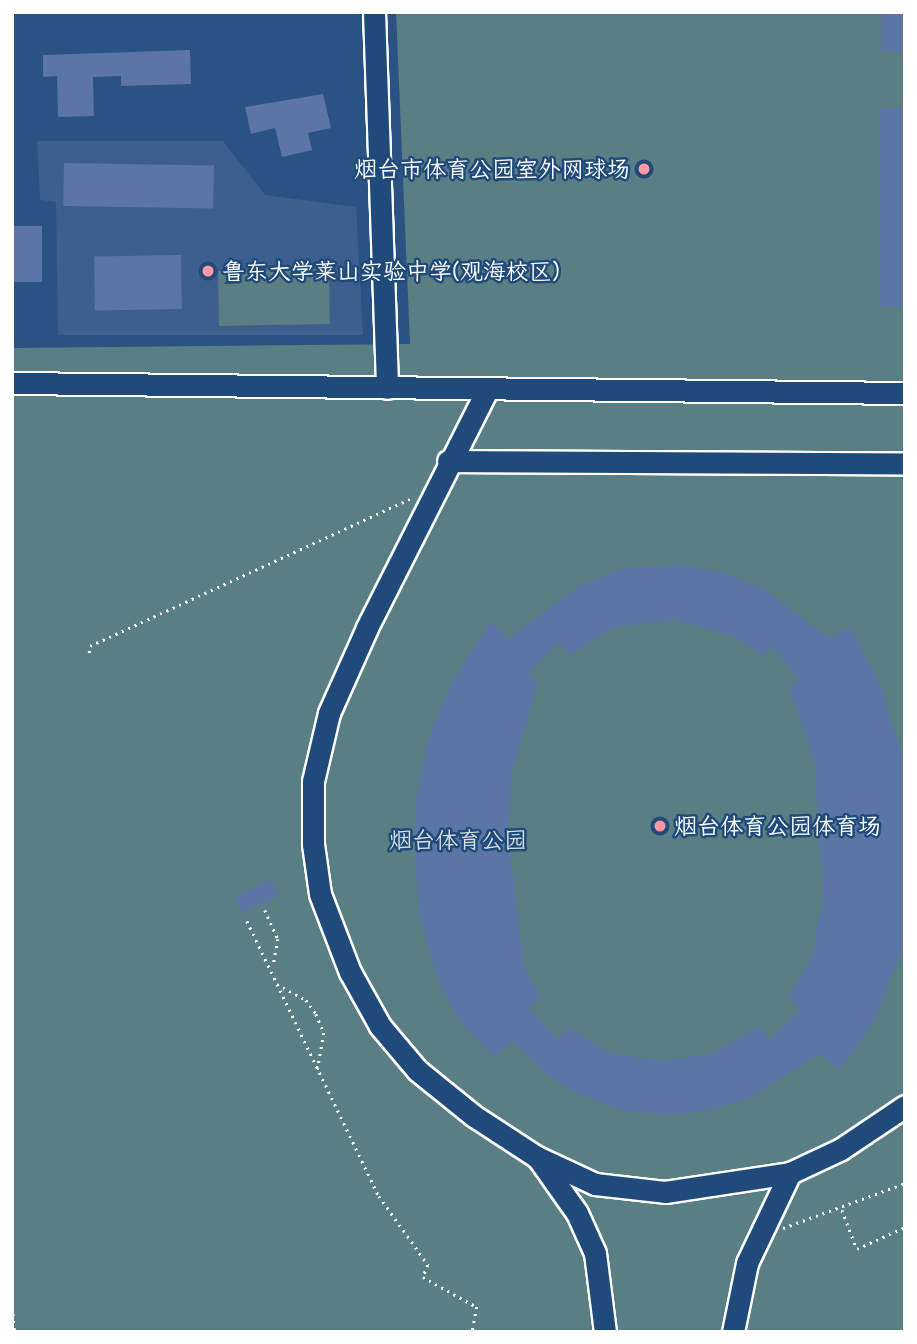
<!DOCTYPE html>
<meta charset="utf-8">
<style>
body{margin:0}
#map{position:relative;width:917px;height:1344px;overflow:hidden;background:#2a5282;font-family:"Patrick Hand","LXGW WenKai TC",sans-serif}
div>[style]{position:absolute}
.built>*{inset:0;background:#3d5f8e}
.green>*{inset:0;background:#597e83;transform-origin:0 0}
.building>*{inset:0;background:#5b75a4;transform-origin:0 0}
.path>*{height:2.5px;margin-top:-1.25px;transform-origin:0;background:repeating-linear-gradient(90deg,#fff 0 2px,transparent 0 7px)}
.roads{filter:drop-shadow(2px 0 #fff) drop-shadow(-2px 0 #fff) drop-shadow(0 2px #fff) drop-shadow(0 -2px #fff)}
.minor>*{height:21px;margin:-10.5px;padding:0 10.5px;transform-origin:10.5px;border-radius:10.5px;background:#1f4a7a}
.dots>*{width:19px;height:19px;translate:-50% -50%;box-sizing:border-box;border:4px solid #1f4a7a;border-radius:50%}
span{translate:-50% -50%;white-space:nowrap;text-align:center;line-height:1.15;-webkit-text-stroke:5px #1f4a7a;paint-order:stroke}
.poi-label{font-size:23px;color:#fff}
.right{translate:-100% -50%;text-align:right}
.left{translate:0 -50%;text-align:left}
.park-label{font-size:23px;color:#d6dfe0}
.frame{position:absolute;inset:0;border:14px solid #fff;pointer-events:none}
</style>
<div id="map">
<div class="built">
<div style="clip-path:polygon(37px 141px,223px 141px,265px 195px,356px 207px,363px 335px,58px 335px,56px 202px,40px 200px)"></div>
</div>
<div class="green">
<div style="clip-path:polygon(396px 12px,905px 12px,905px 1332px,12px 1332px,12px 348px,410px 344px)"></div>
<div style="left:329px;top:269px;width:55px;height:111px;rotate:89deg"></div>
</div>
<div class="building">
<div style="left:881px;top:12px;width:24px;height:40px"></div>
<div style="clip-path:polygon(190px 50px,191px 84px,121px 86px,121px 76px,93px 77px,94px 116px,58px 117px,57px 76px,43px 77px,43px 55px)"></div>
<div style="clip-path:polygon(323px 94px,331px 128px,308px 133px,312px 150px,282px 157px,275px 128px,251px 134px,245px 107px)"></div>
<div style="left:880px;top:108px;width:25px;height:199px"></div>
<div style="left:64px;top:163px;width:150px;height:43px;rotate:1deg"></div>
<div style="left:12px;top:226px;width:30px;height:56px"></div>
<div style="left:181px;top:255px;width:54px;height:87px;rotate:89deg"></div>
<div style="clip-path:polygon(evenodd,675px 564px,722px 572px,764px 589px,830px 639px,849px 626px,880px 682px,905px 766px,905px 943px,874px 1022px,840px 1070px,820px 1054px,750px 1098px,711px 1110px,670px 1115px,626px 1112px,581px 1096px,548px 1075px,513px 1042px,493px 1057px,458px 1019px,438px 981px,420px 917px,414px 852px,416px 799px,429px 736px,453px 681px,491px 621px,508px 639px,577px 587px,621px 569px,675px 564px,674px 620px,730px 635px,762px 655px,773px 647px,799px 679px,789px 688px,814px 759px,823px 895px,812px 956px,788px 998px,800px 1010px,770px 1039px,759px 1026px,712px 1054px,660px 1061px,607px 1052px,569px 1027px,557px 1039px,529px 1007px,540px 997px,524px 963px,508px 835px,512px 773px,538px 684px,528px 674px,558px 643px,570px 655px,614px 627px,674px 620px)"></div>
<div style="left:272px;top:880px;width:17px;height:40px;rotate:66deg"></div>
</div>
<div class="path">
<div style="left:89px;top:653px;width:7px;rotate:-82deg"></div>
<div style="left:90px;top:646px;width:357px;rotate:-24.7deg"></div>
<div style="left:265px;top:910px;width:32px;rotate:66deg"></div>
<div style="left:278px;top:939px;width:27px;rotate:100deg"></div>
<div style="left:247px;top:921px;width:305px;rotate:64.4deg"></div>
<div style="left:379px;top:1196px;width:85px;rotate:54.6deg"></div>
<div style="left:428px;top:1265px;width:13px;rotate:113deg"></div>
<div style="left:423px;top:1277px;width:62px;rotate:29.1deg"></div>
<div style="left:477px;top:1307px;width:25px;rotate:101deg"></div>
<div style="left:277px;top:984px;width:33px;rotate:29deg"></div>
<div style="left:306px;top:1000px;width:17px;rotate:54deg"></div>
<div style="left:316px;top:1014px;width:21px;rotate:67deg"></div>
<div style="left:324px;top:1033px;width:39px;rotate:100deg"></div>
<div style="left:842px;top:1210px;width:42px;rotate:69deg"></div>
<div style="left:857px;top:1249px;width:53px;rotate:-24.6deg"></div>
<div style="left:783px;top:1228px;width:130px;rotate:-20.2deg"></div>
<div style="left:12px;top:1300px;width:32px;rotate:85deg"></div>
</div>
<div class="roads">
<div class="minor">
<div style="left:374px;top:12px;width:376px;rotate:88deg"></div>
<div style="left:12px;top:383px;width:893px;rotate:0.64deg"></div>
<div style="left:487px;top:390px;width:267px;rotate:116.8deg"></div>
<div style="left:367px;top:628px;width:93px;rotate:114.1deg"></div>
<div style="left:329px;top:713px;width:70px;rotate:103.2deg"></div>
<div style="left:313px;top:781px;width:63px;rotate:90deg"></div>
<div style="left:313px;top:844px;width:50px;rotate:82deg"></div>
<div style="left:320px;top:894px;width:84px;rotate:69deg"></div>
<div style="left:350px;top:972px;width:62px;rotate:60.9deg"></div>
<div style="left:380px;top:1026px;width:57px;rotate:49.9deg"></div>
<div style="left:417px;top:1070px;width:73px;rotate:38.9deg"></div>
<div style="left:474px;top:1116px;width:75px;rotate:33.1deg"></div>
<div style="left:537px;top:1157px;width:64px;rotate:25deg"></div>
<div style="left:595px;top:1184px;width:70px;rotate:6.5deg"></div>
<div style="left:665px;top:1192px;width:126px;rotate:-8.6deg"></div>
<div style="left:790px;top:1173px;width:56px;rotate:-25.2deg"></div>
<div style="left:841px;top:1149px;width:77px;rotate:-33.9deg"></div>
<div style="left:448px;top:461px;width:457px;rotate:0.3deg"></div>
<div style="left:538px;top:1158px;width:67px;rotate:54.7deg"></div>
<div style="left:577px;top:1213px;width:44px;rotate:65.8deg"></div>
<div style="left:595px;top:1253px;width:80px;rotate:82.8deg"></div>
<div style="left:733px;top:1332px;width:70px;rotate:-78.5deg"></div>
<div style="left:747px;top:1263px;width:100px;rotate:-64.5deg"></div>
</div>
</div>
<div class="dots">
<div style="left:644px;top:169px;background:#ff9aa2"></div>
<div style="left:208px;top:271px;background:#ff9aa2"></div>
<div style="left:660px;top:826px;background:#ff9aa2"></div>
</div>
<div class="poi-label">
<span class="right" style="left:630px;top:169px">烟台市体育公园室外网球场</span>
<span class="left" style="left:222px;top:271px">鲁东大学莱山实验中学(观海校区)</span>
<span class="left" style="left:674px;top:826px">烟台体育公园体育场</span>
</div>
<div class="park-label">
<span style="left:458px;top:840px">烟台体育公园</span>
</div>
<div class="frame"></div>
</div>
